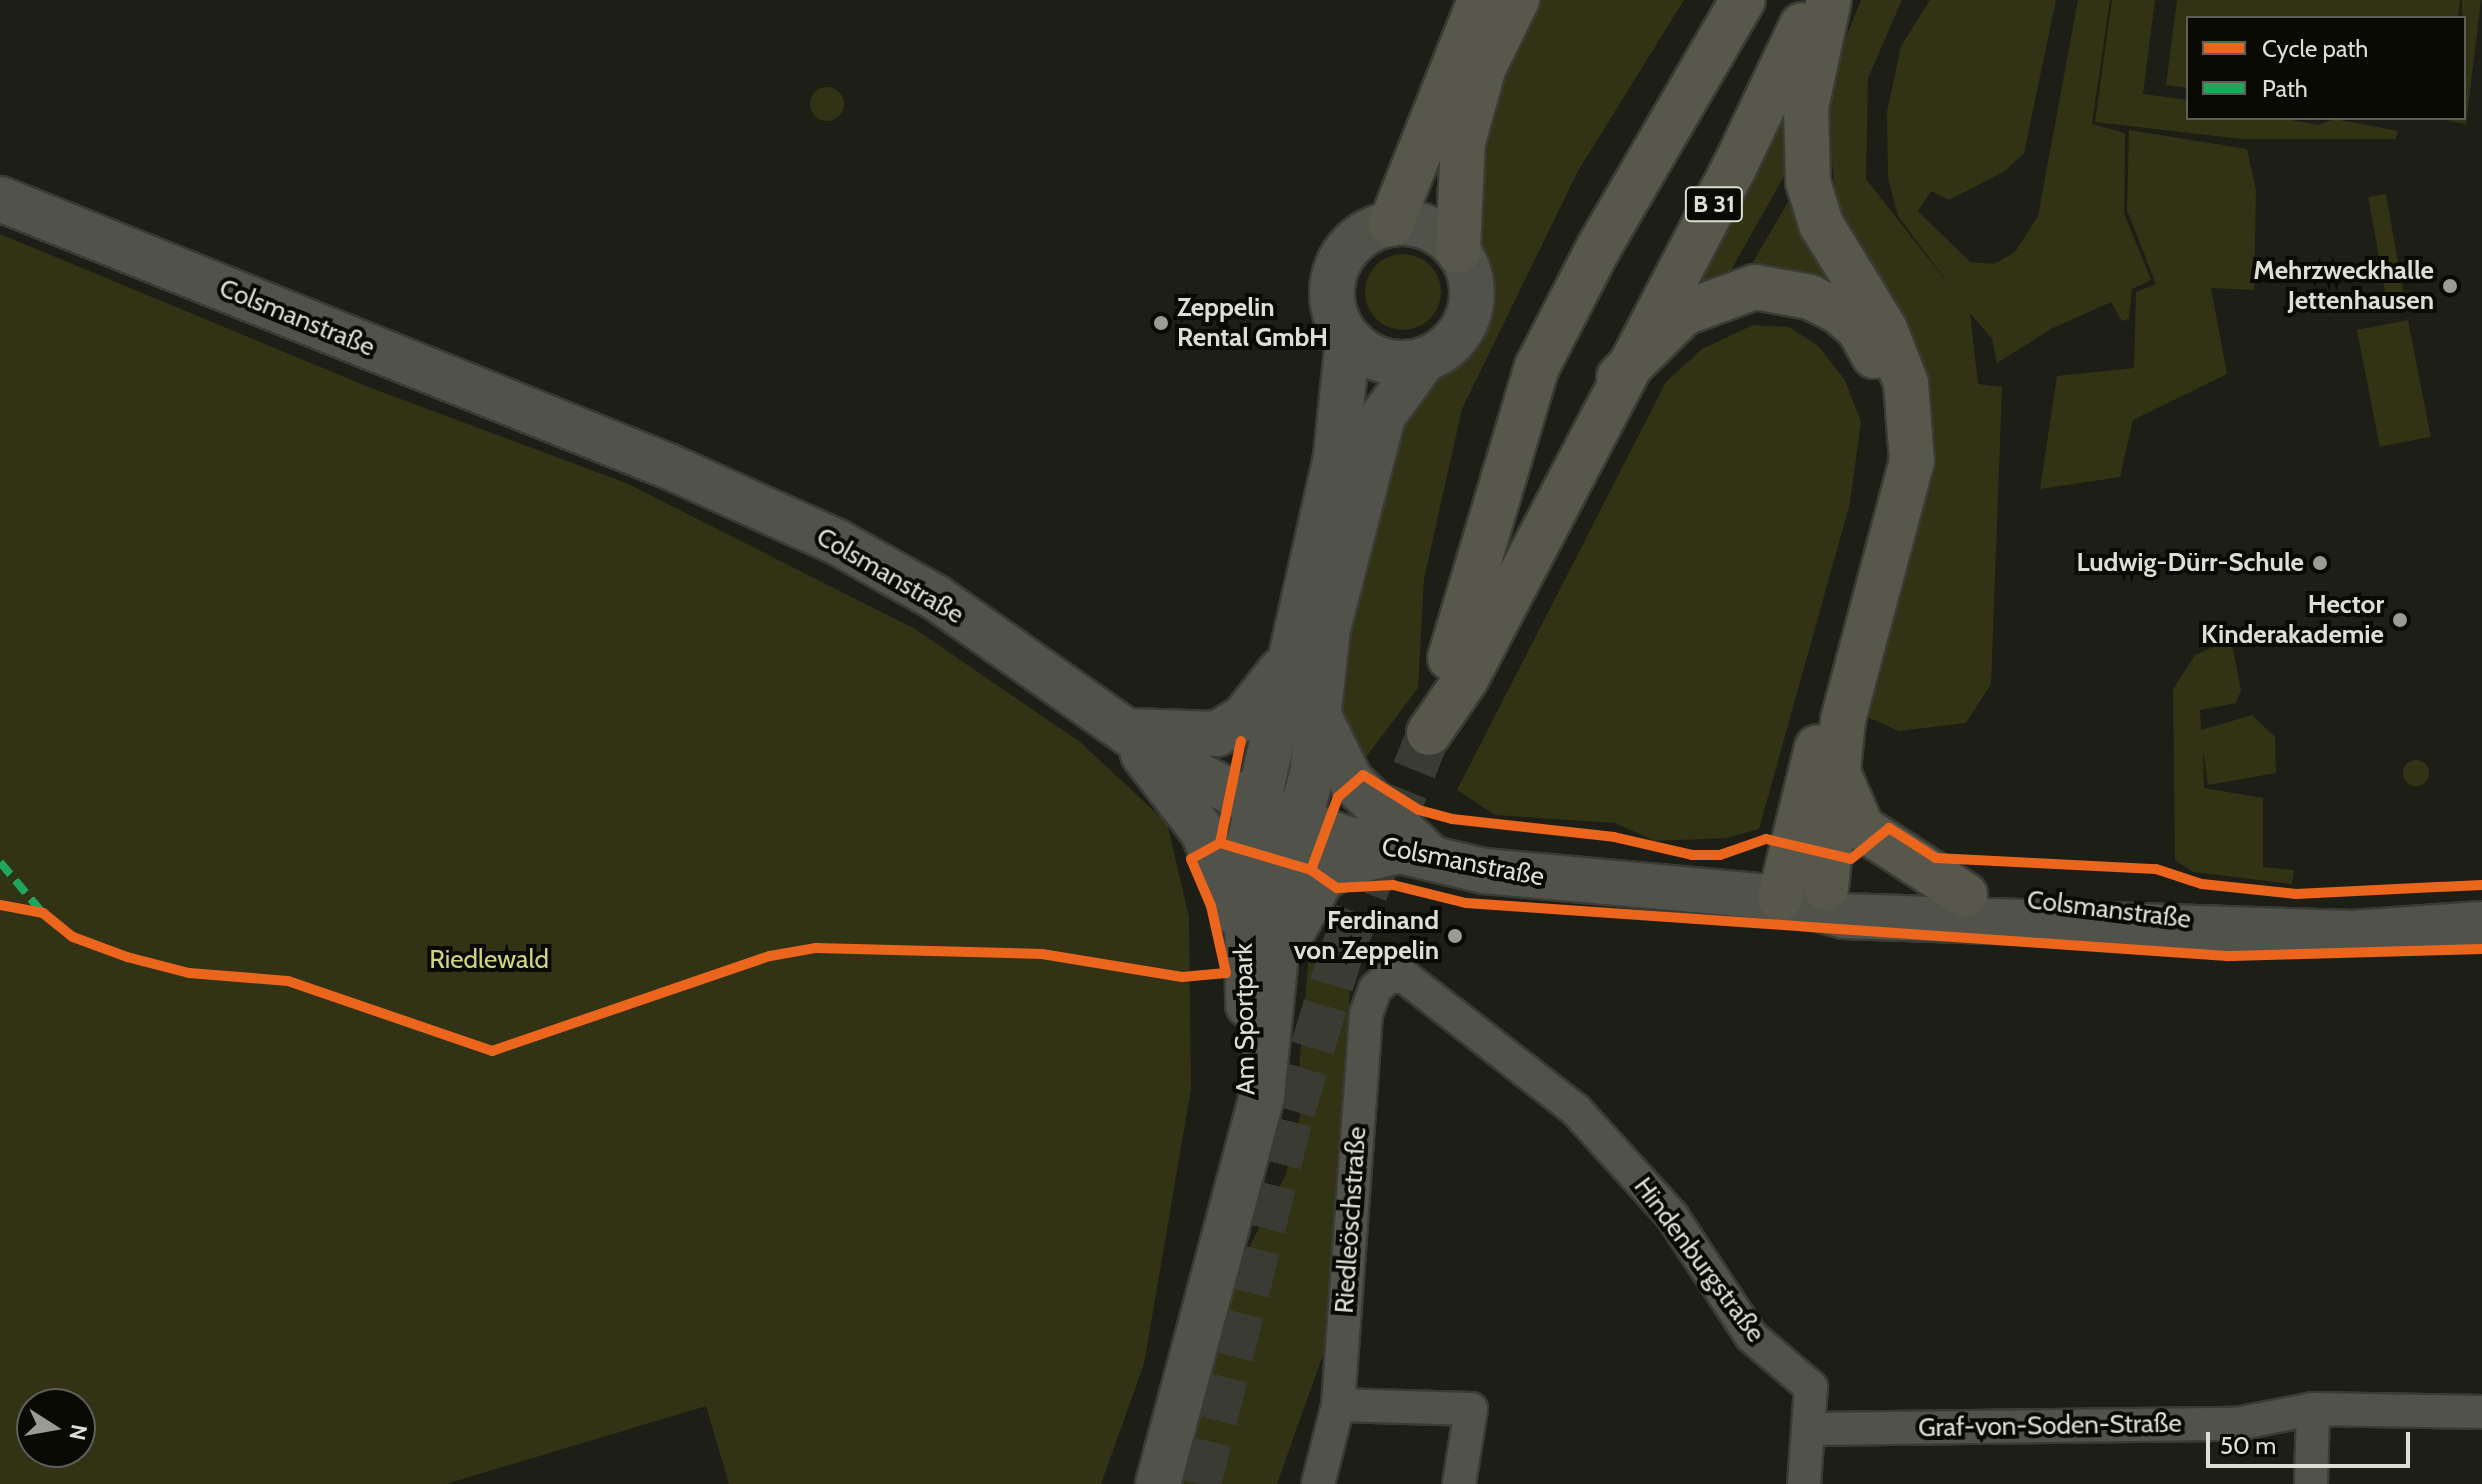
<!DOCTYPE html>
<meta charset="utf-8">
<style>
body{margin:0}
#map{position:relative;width:2482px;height:1484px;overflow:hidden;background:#1d1e16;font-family:Cabin,sans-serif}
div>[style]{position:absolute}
.green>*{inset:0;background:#313314;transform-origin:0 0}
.round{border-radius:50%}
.primary-tunnel>*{height:44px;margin-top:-22px;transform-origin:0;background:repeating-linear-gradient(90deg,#3a3b32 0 44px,transparent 0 66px)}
.roads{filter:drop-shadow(2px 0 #3a3b34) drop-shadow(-2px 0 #3a3b34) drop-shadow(0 2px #3a3b34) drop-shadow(0 -2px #3a3b34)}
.street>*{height:32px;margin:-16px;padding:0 16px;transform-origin:16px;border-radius:16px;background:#51524a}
.secondary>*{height:44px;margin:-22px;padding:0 22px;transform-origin:22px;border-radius:22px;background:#51524a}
.secondary>.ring{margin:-22px;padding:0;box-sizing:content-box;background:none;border:44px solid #51524a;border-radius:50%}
.highway>*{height:44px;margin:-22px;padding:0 22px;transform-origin:22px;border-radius:22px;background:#57584b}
.quiet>*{height:8px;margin-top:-4px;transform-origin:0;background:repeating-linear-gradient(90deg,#20a55d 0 16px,transparent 0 24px)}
.cycleway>*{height:10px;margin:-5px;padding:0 5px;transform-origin:5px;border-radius:5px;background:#eb651d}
.dots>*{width:22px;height:22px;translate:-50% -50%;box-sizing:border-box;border:4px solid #0a0a05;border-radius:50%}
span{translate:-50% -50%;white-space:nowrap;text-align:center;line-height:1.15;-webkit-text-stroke:8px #0a0a05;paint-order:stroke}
.shield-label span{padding:2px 6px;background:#0a0a05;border:2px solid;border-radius:6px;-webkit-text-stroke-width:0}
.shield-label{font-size:24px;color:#ddded4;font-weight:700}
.poi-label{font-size:26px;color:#ddded4;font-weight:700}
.right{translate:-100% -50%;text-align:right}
.left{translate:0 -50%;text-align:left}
.street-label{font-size:26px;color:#ddded4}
.park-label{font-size:26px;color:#ced580}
.legend{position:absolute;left:2186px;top:16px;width:280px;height:104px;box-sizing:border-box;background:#0a0a05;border:2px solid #5e5f58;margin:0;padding:10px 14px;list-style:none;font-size:24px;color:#ddded4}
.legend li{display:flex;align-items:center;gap:16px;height:40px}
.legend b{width:40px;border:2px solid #5e5f58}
.north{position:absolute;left:16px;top:1388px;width:80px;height:80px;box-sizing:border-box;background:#0a0a05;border:2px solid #5e5f58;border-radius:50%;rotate:101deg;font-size:22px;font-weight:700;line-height:32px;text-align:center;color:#ddded4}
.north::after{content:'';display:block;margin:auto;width:28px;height:36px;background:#9a9b92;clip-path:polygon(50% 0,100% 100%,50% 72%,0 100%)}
.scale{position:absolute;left:2206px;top:1432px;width:204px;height:36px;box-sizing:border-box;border:4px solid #ddded4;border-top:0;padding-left:10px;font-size:24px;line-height:28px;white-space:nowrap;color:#ddded4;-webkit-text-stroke:6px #0a0a05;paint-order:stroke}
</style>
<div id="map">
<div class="green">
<div style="clip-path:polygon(1532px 0,1684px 0,1578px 171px,1462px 409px,1424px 579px,1418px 688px,1366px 757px,1341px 735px,1337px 649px,1387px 454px,1415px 394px,1468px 350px,1484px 322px,1490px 291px,1477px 244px,1489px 91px)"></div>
<div style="clip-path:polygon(1861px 0,1902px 0,1868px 78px,1866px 179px,1953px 290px,1898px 216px,1888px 177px,1887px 112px,1901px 46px,1930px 0,2056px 0,2024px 153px,2005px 171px,1949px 200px,1931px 191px,1918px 211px,1970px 262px,1994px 264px,2015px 252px,2038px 216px,2078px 0,2110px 0,2092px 124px,2125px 133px,2124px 213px,2151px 280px,2132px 289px,2129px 319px,2122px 321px,2111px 302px,2051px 329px,1997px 363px,1992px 339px,1970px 313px,1978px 384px,2002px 387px,1991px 684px,1966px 723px,1899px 731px,1865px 716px,1916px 351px,1836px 199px,1824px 92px)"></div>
<div style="clip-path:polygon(2112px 0,2155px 0,2143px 94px,2188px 100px,2188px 118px,2280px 118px,2318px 125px,2335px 119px,2398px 131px,2396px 139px,2242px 139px,2095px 122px)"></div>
<div style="clip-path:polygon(2177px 0,2460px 0,2458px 18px,2188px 18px,2188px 88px,2166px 85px)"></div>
<div style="clip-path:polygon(2462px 0,2481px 0,2466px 124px,2447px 121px,2464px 118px)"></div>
<div class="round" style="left:810px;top:87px;width:34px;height:34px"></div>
<div style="clip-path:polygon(1785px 111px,1793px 160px,1725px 281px,1681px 297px)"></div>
<div style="clip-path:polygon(2129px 130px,2247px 149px,2256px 190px,2254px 290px,2211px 288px,2227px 374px,2133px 420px,2120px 477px,2040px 489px,2057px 376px,2134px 368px,2136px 292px,2156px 284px,2127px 210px)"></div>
<div style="clip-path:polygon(1798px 185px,1859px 314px,1743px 279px)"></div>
<div style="left:2386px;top:194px;width:108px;height:18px;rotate:80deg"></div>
<div style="clip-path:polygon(evenodd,0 234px,371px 388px,626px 483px,915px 629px,1080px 742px,1167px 823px,1189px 917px,1191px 1089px,1144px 1364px,1101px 1484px,729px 1484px,706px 1406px,446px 1484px,0 1484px,0 234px,32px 1404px,80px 1404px,80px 1452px,32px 1452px,32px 1404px)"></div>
<div class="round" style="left:1365px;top:254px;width:76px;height:76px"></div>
<div style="left:2408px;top:320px;width:119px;height:52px;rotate:79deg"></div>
<div style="clip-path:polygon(1753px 325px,1789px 327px,1818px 346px,1845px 380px,1861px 422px,1850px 503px,1759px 829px,1727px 838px,1655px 841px,1615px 823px,1495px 815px,1457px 790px,1666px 382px,1702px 349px)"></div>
<div style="clip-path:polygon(2231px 639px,2241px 690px,2236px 703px,2200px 710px,2201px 730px,2252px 715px,2275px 737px,2276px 773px,2208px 785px,2203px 750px,2204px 788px,2263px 798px,2263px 867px,2294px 870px,2292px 884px,2193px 872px,2175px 860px,2173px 689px,2195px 655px)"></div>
<div class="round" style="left:2403px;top:760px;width:26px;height:26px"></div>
<div style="clip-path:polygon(1309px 955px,1350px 987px,1329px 1338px,1277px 1484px,1172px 1484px,1235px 1255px,1245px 1256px,1286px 1174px,1302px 1108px,1299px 1068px)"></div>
</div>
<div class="primary-tunnel">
<div style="left:1199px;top:1484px;width:385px;rotate:-75.9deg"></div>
<div style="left:1293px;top:1111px;width:164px;rotate:-73deg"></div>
<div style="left:1341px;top:954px;width:238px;rotate:-68.3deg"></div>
</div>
<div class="roads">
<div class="street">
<div style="left:1338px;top:1405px;width:133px;rotate:1.7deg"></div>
<div style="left:1471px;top:1409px;width:76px;rotate:99.1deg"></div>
<div style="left:1808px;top:1429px;width:428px;rotate:-0.7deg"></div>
<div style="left:2236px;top:1424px;width:78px;rotate:-11deg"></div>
<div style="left:2313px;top:1409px;width:169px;rotate:1deg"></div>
<div style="left:1318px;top:1484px;width:81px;rotate:-75.8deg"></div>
<div style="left:1338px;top:1405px;width:392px;rotate:-85.9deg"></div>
<div style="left:1366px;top:1014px;width:27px;rotate:-70deg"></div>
<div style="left:1375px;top:989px;width:18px;rotate:-41deg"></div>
<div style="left:1389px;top:977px;width:16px"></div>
<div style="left:1405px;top:977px;width:217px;rotate:37.9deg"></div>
<div style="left:1576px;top:1110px;width:143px;rotate:47.8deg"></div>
<div style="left:1672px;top:1216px;width:144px;rotate:56.6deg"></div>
<div style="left:1751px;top:1336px;width:79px;rotate:40.4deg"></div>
<div style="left:1811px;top:1387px;width:97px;rotate:94.1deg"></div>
<div style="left:2311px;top:1484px;width:75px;rotate:-88.5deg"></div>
</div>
<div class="secondary">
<div style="left:0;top:199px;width:719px;rotate:21.79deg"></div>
<div style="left:668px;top:466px;width:185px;rotate:24.2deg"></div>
<div style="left:837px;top:542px;width:112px;rotate:29.3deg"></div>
<div style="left:935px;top:597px;width:276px;rotate:35.1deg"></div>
<div style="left:1161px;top:756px;width:108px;rotate:27deg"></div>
<div style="left:1257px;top:805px;width:90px;rotate:20.9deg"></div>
<div style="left:1341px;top:837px;width:147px;rotate:13.4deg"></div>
<div style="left:1484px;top:871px;width:297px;rotate:5.2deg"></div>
<div style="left:1780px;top:898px;width:66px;rotate:15.7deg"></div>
<div style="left:1844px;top:916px;width:508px;rotate:1.92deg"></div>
<div style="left:2352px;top:933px;width:130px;rotate:-4deg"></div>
<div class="ring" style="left:1332px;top:223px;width:96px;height:96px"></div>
<div style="left:1319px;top:716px;width:72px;rotate:63.8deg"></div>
<div style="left:1351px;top:781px;width:111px;rotate:43.9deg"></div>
<div style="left:1131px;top:731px;width:86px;rotate:2deg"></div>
<div style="left:1217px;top:734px;width:32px;rotate:-32deg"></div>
<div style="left:1244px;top:717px;width:60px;rotate:-51.8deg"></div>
<div style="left:1143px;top:754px;width:98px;rotate:52.4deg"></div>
<div style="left:1203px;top:832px;width:89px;rotate:67.5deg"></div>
<div style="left:1287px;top:942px;width:73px;rotate:-61.3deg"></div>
<div style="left:1322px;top:878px;width:34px;rotate:-28deg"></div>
<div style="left:1352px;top:862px;width:44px;rotate:-13.1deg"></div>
<div style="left:1248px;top:1005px;width:153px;rotate:-90.4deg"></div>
<div style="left:1247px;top:852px;width:406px;rotate:-77.3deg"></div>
<div style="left:1336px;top:456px;width:118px;rotate:-84.1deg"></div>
<div style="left:1158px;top:1484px;width:403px;rotate:-75deg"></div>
<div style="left:1262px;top:1095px;width:221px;rotate:-84.3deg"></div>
<div style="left:1284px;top:875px;width:105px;rotate:-74.5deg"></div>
<div style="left:1312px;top:774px;width:146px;rotate:-83.7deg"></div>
<div style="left:1328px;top:629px;width:220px;rotate:-75.5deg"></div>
<div style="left:1383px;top:416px;width:69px;rotate:-53.8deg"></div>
</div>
<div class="highway">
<div style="left:1391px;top:224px;width:241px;rotate:-68.3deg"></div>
<div style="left:1458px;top:251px;width:109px;rotate:-87.4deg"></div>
<div style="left:1463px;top:142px;width:78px;rotate:-74.4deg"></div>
<div style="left:1484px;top:67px;width:75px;rotate:-63.8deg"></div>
<div style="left:1619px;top:377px;width:91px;rotate:-44.6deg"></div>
<div style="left:1684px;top:313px;width:76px;rotate:-20.1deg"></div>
<div style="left:1755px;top:287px;width:56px;rotate:10.3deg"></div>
<div style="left:1810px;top:297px;width:33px;rotate:27deg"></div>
<div style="left:1839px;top:312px;width:26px;rotate:40deg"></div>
<div style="left:1859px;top:329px;width:31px;rotate:61deg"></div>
<div style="left:1450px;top:658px;width:304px;rotate:-73.4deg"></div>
<div style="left:1537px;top:367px;width:135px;rotate:-62.7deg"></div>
<div style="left:1599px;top:247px;width:286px;rotate:-59.8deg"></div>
<div style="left:1429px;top:733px;width:65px;rotate:-55.6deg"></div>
<div style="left:1466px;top:679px;width:579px;rotate:-62.33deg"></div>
<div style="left:1735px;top:166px;width:156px;rotate:-64.6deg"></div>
<div style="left:1840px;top:777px;width:56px;rotate:66.7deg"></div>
<div style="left:1862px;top:828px;width:123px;rotate:33deg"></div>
<div style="left:1826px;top:888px;width:169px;rotate:-84.2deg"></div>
<div style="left:1843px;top:720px;width:268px;rotate:-75.1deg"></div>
<div style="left:1912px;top:461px;width:78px;rotate:-94.4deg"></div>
<div style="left:1906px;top:383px;width:58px;rotate:-111.3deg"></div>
<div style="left:1885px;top:329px;width:123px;rotate:-121.4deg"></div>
<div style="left:1821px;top:224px;width:44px;rotate:-107.2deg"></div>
<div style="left:1808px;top:182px;width:74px;rotate:-91.5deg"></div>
<div style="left:1806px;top:108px;width:110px;rotate:-78deg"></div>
<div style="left:1780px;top:898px;width:155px;rotate:-76.2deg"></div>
</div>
</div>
<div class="quiet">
<div style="left:0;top:862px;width:64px;rotate:50.1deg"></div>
</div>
<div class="cycleway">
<div style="left:1220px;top:843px;width:95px;rotate:16.5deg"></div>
<div style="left:1311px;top:870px;width:32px;rotate:35deg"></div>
<div style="left:1337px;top:888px;width:56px;rotate:-3.1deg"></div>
<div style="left:1393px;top:885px;width:75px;rotate:13.9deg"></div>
<div style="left:1466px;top:903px;width:763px;rotate:3.98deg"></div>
<div style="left:2227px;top:956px;width:255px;rotate:-1.6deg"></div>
<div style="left:1311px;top:870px;width:78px;rotate:-69.7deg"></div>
<div style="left:1338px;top:797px;width:33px;rotate:-41deg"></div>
<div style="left:1363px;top:775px;width:66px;rotate:32deg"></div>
<div style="left:1419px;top:810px;width:34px;rotate:15deg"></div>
<div style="left:1452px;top:819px;width:163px;rotate:6.3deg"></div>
<div style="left:1614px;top:837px;width:80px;rotate:13deg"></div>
<div style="left:1692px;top:855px;width:28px"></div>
<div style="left:1720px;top:855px;width:49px;rotate:-19.2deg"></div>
<div style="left:1766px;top:839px;width:87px;rotate:13.2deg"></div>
<div style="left:1851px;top:859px;width:49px;rotate:-39.2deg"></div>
<div style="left:1889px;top:828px;width:56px;rotate:32.6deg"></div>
<div style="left:1936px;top:858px;width:220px;rotate:2.9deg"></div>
<div style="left:2156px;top:869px;width:48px;rotate:18.1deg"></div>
<div style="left:2202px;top:884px;width:95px;rotate:6.1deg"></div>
<div style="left:2296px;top:894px;width:186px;rotate:-2.8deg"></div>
<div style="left:0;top:905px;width:44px;rotate:10.5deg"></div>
<div style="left:43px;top:913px;width:38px;rotate:39deg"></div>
<div style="left:73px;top:937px;width:58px;rotate:20.3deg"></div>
<div style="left:127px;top:957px;width:64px;rotate:14.5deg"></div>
<div style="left:189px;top:973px;width:99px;rotate:4.6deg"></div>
<div style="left:288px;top:981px;width:216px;rotate:18.9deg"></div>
<div style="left:492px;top:1051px;width:294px;rotate:-18.9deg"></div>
<div style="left:770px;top:956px;width:47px;rotate:-9.9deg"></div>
<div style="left:816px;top:948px;width:226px;rotate:1.5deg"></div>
<div style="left:1042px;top:954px;width:142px;rotate:9.3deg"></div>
<div style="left:1182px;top:977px;width:44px;rotate:-5.2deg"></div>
<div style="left:1226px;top:973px;width:69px;rotate:-102.6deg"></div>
<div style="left:1211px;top:906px;width:51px;rotate:-113.1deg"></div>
<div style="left:1191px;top:859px;width:33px;rotate:-29deg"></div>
<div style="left:1220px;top:843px;width:104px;rotate:-78.4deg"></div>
</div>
<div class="dots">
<div style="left:2450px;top:286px;background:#9a9b92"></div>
<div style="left:1161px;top:323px;background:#9a9b92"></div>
<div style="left:2320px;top:563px;background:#9a9b92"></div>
<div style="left:2400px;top:620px;background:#9a9b92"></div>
<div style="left:1455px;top:936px;background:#9a9b92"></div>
</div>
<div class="shield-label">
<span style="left:1714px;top:204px">B 31</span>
</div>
<div class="poi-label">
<span class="right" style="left:2434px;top:286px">Mehrzweckhalle<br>Jettenhausen</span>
<span class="left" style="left:1177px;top:323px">Zeppelin<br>Rental GmbH</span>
<span class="right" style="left:2304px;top:563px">Ludwig-Dürr-Schule</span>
<span class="right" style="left:2384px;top:620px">Hector<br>Kinderakademie</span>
<span class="right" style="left:1439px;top:936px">Ferdinand<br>von Zeppelin</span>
</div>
<div class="street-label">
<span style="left:297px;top:318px;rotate:22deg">Colsmanstraße</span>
<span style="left:890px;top:576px;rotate:30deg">Colsmanstraße</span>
<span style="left:1463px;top:862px;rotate:11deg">Colsmanstraße</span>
<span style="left:2109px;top:910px;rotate:7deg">Colsmanstraße</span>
<span style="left:1245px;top:1019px;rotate:-91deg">Am Sportpark</span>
<span style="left:1351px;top:1220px;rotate:-86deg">Riedleöschstraße</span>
<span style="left:1699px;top:1260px;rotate:53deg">Hindenburgstraße</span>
<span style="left:2050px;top:1426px;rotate:-1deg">Graf-von-Soden-Straße</span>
</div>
<div class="park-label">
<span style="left:489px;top:960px">Riedlewald</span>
</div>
<ul class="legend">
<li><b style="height:10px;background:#eb651d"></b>Cycle path</li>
<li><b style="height:10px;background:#20a55d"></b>Path</li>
</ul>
<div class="north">N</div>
<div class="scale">50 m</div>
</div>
